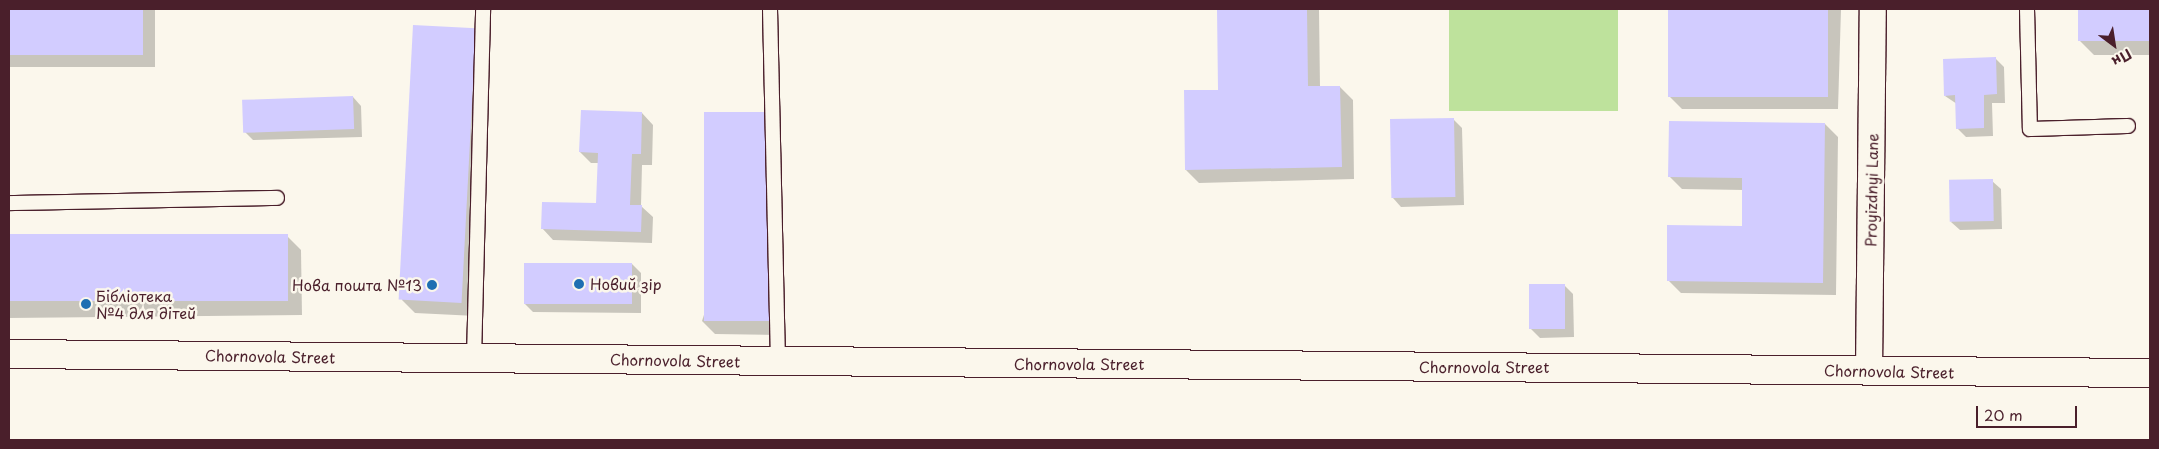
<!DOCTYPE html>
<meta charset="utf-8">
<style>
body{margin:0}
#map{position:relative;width:2159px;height:449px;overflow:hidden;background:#fbf7ec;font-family:"Playpen Sans",sans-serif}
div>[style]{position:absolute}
.green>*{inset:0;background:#bee29c;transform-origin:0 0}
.shadow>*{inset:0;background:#0003;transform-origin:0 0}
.building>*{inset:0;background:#d2ccff;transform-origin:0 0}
.roads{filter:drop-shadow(1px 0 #4a1f2b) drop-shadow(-1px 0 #4a1f2b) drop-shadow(0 1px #4a1f2b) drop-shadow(0 -1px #4a1f2b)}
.service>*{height:14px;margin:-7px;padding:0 7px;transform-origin:7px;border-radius:7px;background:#fbf7ec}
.minor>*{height:26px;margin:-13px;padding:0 13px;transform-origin:13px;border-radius:13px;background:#fbf7ec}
.tertiary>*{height:28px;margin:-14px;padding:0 14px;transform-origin:14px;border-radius:14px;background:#fbf7ec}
.dots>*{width:14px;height:14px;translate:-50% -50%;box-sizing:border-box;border:2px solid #fbf7ec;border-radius:50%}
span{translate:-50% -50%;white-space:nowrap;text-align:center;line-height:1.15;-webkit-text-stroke:5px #fbf7ec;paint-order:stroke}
.street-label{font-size:15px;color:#4a1f2b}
.poi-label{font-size:15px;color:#4a1f2b}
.left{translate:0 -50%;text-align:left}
.right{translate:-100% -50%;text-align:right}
.frame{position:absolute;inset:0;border:10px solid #4a1f2b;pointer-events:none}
.north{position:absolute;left:2089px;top:20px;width:50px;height:50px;-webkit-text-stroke:4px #fbf7ec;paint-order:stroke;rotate:149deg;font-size:14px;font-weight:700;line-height:20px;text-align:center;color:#4a1f2b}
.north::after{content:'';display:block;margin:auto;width:18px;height:22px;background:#4a1f2b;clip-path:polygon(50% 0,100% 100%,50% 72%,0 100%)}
.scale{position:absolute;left:1976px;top:406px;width:101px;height:22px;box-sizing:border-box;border:2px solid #4a1f2b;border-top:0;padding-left:6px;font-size:15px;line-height:18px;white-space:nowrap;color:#4a1f2b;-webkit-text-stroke:4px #fbf7ec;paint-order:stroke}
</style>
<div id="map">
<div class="green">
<div style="left:1449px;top:9px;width:169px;height:102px"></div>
</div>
<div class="shadow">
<div style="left:9px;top:9px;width:146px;height:58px"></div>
<div style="clip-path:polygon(1218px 9px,1319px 9px,1320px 87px,1340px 87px,1353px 100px,1354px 179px,1199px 183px,1186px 170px,1220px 91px)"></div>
<div style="clip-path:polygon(1669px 9px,1841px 9px,1838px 109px,1682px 109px,1669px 96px)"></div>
<div style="clip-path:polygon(2080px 9px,2150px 9px,2150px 55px,2094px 55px,2079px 40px)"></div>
<div style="clip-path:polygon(476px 29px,476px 316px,415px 313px,402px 300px)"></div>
<div style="clip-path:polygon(1995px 58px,2004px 67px,2005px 103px,1992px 103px,1993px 136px,1966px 137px,1958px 129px,1957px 104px,1945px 96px)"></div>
<div style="clip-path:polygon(353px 97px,361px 106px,362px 137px,253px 140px,244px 131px)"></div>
<div style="clip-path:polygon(642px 113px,653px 125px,652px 165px,642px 165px,641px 206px,653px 217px,652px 243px,553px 240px,542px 228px,597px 205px,599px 163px,591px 163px,580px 152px)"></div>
<div style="clip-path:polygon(769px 114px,781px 127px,778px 335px,715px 334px,702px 321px)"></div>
<div style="clip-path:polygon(1454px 120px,1462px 128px,1464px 205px,1401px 207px,1393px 198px)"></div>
<div style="clip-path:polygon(1825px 124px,1838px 137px,1836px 295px,1681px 293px,1668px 280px,1743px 227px,1744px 190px,1682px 189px,1669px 176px)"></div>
<div style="clip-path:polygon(1992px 181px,2001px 189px,2002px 229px,1960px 230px,1951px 222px)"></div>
<div style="clip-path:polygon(287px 236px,301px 250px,302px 315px,9px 318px,9px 238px)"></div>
<div style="clip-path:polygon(632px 264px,641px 273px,641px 313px,533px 312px,525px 304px)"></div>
<div style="clip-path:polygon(1564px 285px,1573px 294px,1574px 337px,1540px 338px,1531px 329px)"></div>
</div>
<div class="building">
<div style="left:9px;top:9px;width:134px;height:46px"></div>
<div style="clip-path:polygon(1217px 9px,1307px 9px,1308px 86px,1340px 86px,1342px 167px,1185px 170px,1184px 90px,1218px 90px)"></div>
<div style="left:1668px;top:9px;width:160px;height:88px"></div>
<div style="left:2078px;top:9px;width:72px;height:32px"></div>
<div style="left:413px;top:25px;width:63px;height:275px;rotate:3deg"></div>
<div style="clip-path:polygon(1996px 57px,1997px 94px,1984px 95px,1984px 128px,1956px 129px,1955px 95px,1944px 96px,1943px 59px)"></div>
<div style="left:353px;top:96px;width:33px;height:111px;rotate:88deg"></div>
<div style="clip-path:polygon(581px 110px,642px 112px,641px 154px,632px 154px,630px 205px,642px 205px,641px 232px,541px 229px,542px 202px,596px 203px,598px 153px,579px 152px)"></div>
<div style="left:704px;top:112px;width:65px;height:209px"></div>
<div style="left:1454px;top:118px;width:79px;height:64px;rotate:89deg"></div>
<div style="clip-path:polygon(1669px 121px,1825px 123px,1823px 283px,1667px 281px,1667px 225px,1742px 226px,1742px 178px,1668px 177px)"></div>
<div style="left:1993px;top:179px;width:42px;height:44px;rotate:89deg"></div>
<div style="left:288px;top:234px;width:67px;height:279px;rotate:90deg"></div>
<div style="left:524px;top:263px;width:108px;height:41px"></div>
<div style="left:1529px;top:284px;width:36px;height:45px"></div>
</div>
<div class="roads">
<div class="service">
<div style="left:770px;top:9px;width:352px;rotate:88.7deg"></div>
<div style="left:2027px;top:9px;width:120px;rotate:88.6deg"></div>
<div style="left:2030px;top:129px;width:98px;rotate:-1.8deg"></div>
<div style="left:9px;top:203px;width:268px;rotate:-1.1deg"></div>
<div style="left:474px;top:358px;width:349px;rotate:-88.5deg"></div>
</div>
<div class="minor">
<div style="left:1869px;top:371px;width:362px;rotate:-89.4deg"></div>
</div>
<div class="tertiary">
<div style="left:9px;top:354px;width:2141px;rotate:0.51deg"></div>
</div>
</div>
<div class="dots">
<div style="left:579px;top:284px;background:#1f6fb2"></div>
<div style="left:432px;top:285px;background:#1f6fb2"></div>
<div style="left:86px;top:304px;background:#1f6fb2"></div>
</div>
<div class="street-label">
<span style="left:1871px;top:190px;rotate:-89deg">Proyizdnyi Lane</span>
<span style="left:270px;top:356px;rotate:1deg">Chornovola Street</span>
<span style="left:675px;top:360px;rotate:1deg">Chornovola Street</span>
<span style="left:1079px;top:364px">Chornovola Street</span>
<span style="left:1484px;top:367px">Chornovola Street</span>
<span style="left:1889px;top:371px;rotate:1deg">Chornovola Street</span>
</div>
<div class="poi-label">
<span class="left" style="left:590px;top:284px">Новий зір</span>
<span class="right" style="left:422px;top:285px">Нова пошта №13</span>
<span class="left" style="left:96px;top:304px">Бібліотека<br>№4 для дітей</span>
</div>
<div class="frame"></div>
<div class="north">Пн</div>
<div class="scale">20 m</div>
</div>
